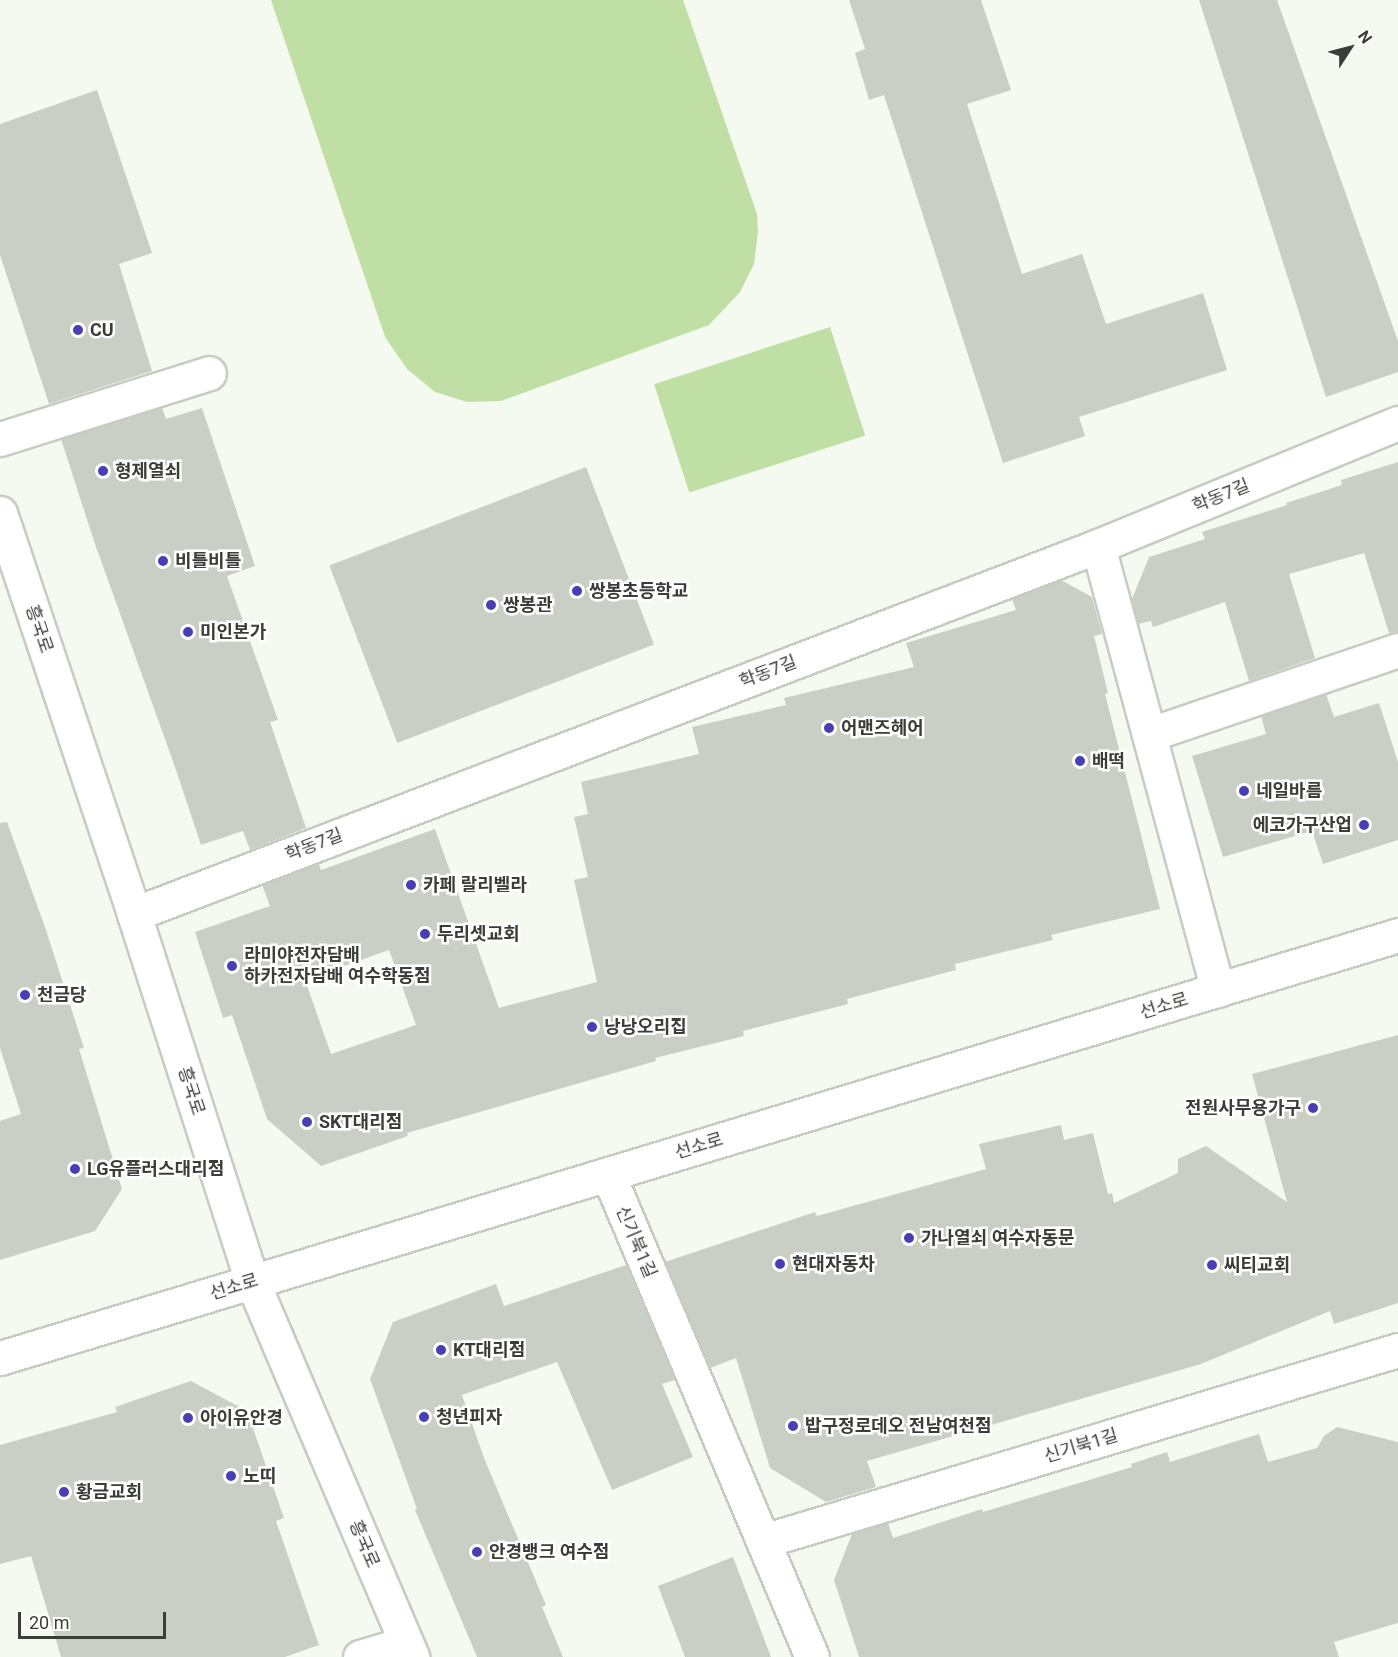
<!DOCTYPE html>
<meta charset="utf-8">
<style>
body{margin:0}
#map{position:relative;width:1398px;height:1657px;overflow:hidden;background:#f5faf1;font-family:Roboto,"Noto Sans KR",sans-serif}
div>[style]{position:absolute}
.green>*{inset:0;background:#c0dfa5;transform-origin:0 0}
.building>*{inset:0;background:#cacfc6;transform-origin:0 0}
.roads{filter:drop-shadow(2px 0 #c7ccc3) drop-shadow(-2px 0 #c7ccc3) drop-shadow(0 2px #c7ccc3) drop-shadow(0 -2px #c7ccc3)}
.minor>*{height:33px;margin:-16.5px;padding:0 16.5px;transform-origin:16.5px;border-radius:16.5px;background:#fff}
.tertiary>*{height:33px;margin:-16.5px;padding:0 16.5px;transform-origin:16.5px;border-radius:16.5px;background:#fff}
.dots>*{width:16px;height:16px;translate:-50% -50%;box-sizing:border-box;border:3px solid #fff;border-radius:50%}
span{translate:-50% -50%;white-space:nowrap;text-align:center;line-height:1.15;-webkit-text-stroke:5px #fff;paint-order:stroke}
.poi-label{font-size:18px;color:#3b3d39;font-weight:700}
.left{translate:0 -50%;text-align:left}
.right{translate:-100% -50%;text-align:right}
.street-label{font-size:18px;color:#3b3d39}
.north{position:absolute;left:1320px;top:18px;width:60px;height:60px;-webkit-text-stroke:4px #fff;paint-order:stroke;rotate:54deg;font-size:16px;font-weight:700;line-height:24px;text-align:center;color:#3b3d39}
.north::after{content:'';display:block;margin:auto;width:21px;height:27px;background:#3b3d39;clip-path:polygon(50% 0,100% 100%,50% 72%,0 100%)}
.scale{position:absolute;left:18px;top:1612px;width:148px;height:27px;box-sizing:border-box;border:3px solid #3b3d39;border-top:0;padding-left:8px;font-size:18px;line-height:21px;white-space:nowrap;color:#3b3d39;-webkit-text-stroke:4px #fff;paint-order:stroke}
</style>
<div id="map">
<div class="green">
<div style="clip-path:polygon(271px 0,683px 0,757px 214px,758px 232px,754px 264px,740px 292px,709px 325px,501px 401px,467px 402px,435px 392px,407px 369px,385px 337px)"></div>
<div style="left:830px;top:327px;width:114px;height:185px;rotate:72deg"></div>
</div>
<div class="building">
<div style="clip-path:polygon(849px 0,981px 0,1011px 90px,967px 104px,1022px 274px,1082px 254px,1106px 324px,1203px 293px,1227px 370px,1079px 417px,1085px 436px,1003px 463px,884px 95px,869px 100px,855px 53px,865px 49px)"></div>
<div style="clip-path:polygon(1199px 0,1277px 0,1398px 341px,1398px 372px,1326px 397px)"></div>
<div style="clip-path:polygon(97px 90px,152px 253px,119px 264px,152px 371px,49px 404px,0 255px,0 124px)"></div>
<div style="clip-path:polygon(162px 407px,166px 419px,202px 408px,255px 566px,227px 576px,278px 720px,270px 722px,306px 828px,250px 850px,243px 831px,201px 845px,175px 767px,95px 544px,61px 439px)"></div>
<div style="clip-path:polygon(1398px 462px,1398px 632px,1389px 633px,1364px 553px,1289px 574px,1315px 658px,1249px 681px,1225px 602px,1153px 627px,1151px 621px,1138px 624px,1132px 599px,1149px 557px,1205px 539px,1202px 532px,1287px 505px,1286px 503px,1342px 485px,1341px 480px)"></div>
<div style="left:586px;top:467px;width:190px;height:275px;rotate:69deg"></div>
<div style="clip-path:polygon(evenodd,1061px 580px,1092px 597px,1102px 634px,1094px 636px,1108px 693px,1105px 694px,1160px 909px,1051px 935px,1053px 940px,955px 964px,956px 970px,847px 999px,848px 1004px,743px 1031px,744px 1036px,655px 1058px,656px 1061px,407px 1133px,408px 1136px,321px 1166px,267px 1119px,232px 1015px,223px 1018px,195px 932px,270px 906px,262px 885px,319px 864px,321px 870px,435px 829px,499px 1008px,597px 982px,574px 880px,588px 877px,574px 817px,588px 814px,581px 782px,699px 754px,692px 727px,786px 705px,784px 698px,914px 667px,906px 643px,1016px 610px,1012px 599px,1061px 580px,389px 950px,416px 1025px,331px 1054px,305px 980px,389px 950px)"></div>
<div style="clip-path:polygon(1326px 694px,1334px 717px,1379px 703px,1398px 762px,1398px 840px,1323px 864px,1312px 831px,1223px 857px,1192px 756px,1266px 734px,1261px 716px)"></div>
<div style="clip-path:polygon(7px 822px,45px 927px,84px 1048px,79px 1049px,122px 1189px,95px 1231px,0 1260px,0 1121px,21px 1114px,0 1048px,0 823px)"></div>
<div style="clip-path:polygon(1398px 1035px,1398px 1303px,1334px 1324px,1330px 1311px,1201px 1364px,867px 1461px,876px 1487px,826px 1502px,770px 1468px,736px 1358px,710px 1368px,665px 1262px,815px 1212px,817px 1216px,986px 1169px,979px 1144px,1061px 1125px,1064px 1140px,1093px 1133px,1108px 1194px,1112px 1193px,1114px 1203px,1178px 1173px,1178px 1159px,1206px 1146px,1287px 1202px,1252px 1074px)"></div>
<div style="clip-path:polygon(626px 1265px,675px 1380px,662px 1384px,693px 1457px,612px 1490px,557px 1362px,462px 1395px,484px 1458px,546px 1605px,542px 1607px,563px 1657px,477px 1657px,415px 1510px,417px 1509px,370px 1379px,393px 1322px,496px 1284px,504px 1306px)"></div>
<div style="clip-path:polygon(191px 1381px,247px 1411px,284px 1518px,276px 1521px,319px 1645px,285px 1657px,61px 1657px,31px 1556px,0 1564px,0 1445px,117px 1412px,115px 1407px)"></div>
<div style="clip-path:polygon(1337px 1427px,1398px 1442px,1398px 1623px,1334px 1642px,1339px 1657px,859px 1657px,834px 1580px,852px 1534px,888px 1523px,893px 1538px,982px 1509px,983px 1512px,1132px 1467px,1131px 1464px,1167px 1452px,1170px 1462px,1259px 1434px,1268px 1462px,1317px 1448px,1324px 1436px)"></div>
<div style="clip-path:polygon(733px 1557px,771px 1657px,685px 1657px,658px 1586px)"></div>
</div>
<div class="roads">
<div class="minor">
<div style="left:0;top:439px;width:219px;rotate:-17.5deg"></div>
<div style="left:1098px;top:546px;width:460px;rotate:74.9deg"></div>
<div style="left:1150px;top:734px;width:262px;rotate:-18.7deg"></div>
<div style="left:134px;top:914px;width:1032px;rotate:-20.89deg"></div>
<div style="left:1098px;top:546px;width:324px;rotate:-22.3deg"></div>
<div style="left:608px;top:1174px;width:524px;rotate:67.1deg"></div>
<div style="left:763px;top:1541px;width:663px;rotate:-16.74deg"></div>
<div style="left:360px;top:1657px;width:48px;rotate:-16.9deg"></div>
</div>
<div class="tertiary">
<div style="left:0;top:513px;width:423px;rotate:71.5deg"></div>
<div style="left:134px;top:914px;width:386px;rotate:72.2deg"></div>
<div style="left:252px;top:1281px;width:409px;rotate:66.9deg"></div>
<div style="left:0;top:1358px;width:1461px;rotate:-16.83deg"></div>
</div>
</div>
<div class="dots">
<div style="left:78px;top:330px;background:#4a3eb5"></div>
<div style="left:103px;top:471px;background:#4a3eb5"></div>
<div style="left:163px;top:561px;background:#4a3eb5"></div>
<div style="left:577px;top:591px;background:#4a3eb5"></div>
<div style="left:491px;top:605px;background:#4a3eb5"></div>
<div style="left:188px;top:632px;background:#4a3eb5"></div>
<div style="left:829px;top:728px;background:#4a3eb5"></div>
<div style="left:1080px;top:761px;background:#4a3eb5"></div>
<div style="left:1244px;top:791px;background:#4a3eb5"></div>
<div style="left:1364px;top:825px;background:#4a3eb5"></div>
<div style="left:411px;top:885px;background:#4a3eb5"></div>
<div style="left:425px;top:934px;background:#4a3eb5"></div>
<div style="left:232px;top:966px;background:#4a3eb5"></div>
<div style="left:25px;top:995px;background:#4a3eb5"></div>
<div style="left:592px;top:1027px;background:#4a3eb5"></div>
<div style="left:1313px;top:1108px;background:#4a3eb5"></div>
<div style="left:307px;top:1122px;background:#4a3eb5"></div>
<div style="left:75px;top:1169px;background:#4a3eb5"></div>
<div style="left:909px;top:1238px;background:#4a3eb5"></div>
<div style="left:780px;top:1264px;background:#4a3eb5"></div>
<div style="left:1212px;top:1265px;background:#4a3eb5"></div>
<div style="left:441px;top:1350px;background:#4a3eb5"></div>
<div style="left:424px;top:1417px;background:#4a3eb5"></div>
<div style="left:188px;top:1418px;background:#4a3eb5"></div>
<div style="left:793px;top:1426px;background:#4a3eb5"></div>
<div style="left:231px;top:1476px;background:#4a3eb5"></div>
<div style="left:64px;top:1492px;background:#4a3eb5"></div>
<div style="left:477px;top:1552px;background:#4a3eb5"></div>
</div>
<div class="poi-label">
<span class="left" style="left:90px;top:330px">CU</span>
<span class="left" style="left:115px;top:471px">형제열쇠</span>
<span class="left" style="left:175px;top:561px">비틀비틀</span>
<span class="left" style="left:589px;top:591px">쌍봉초등학교</span>
<span class="left" style="left:503px;top:605px">쌍봉관</span>
<span class="left" style="left:200px;top:632px">미인본가</span>
<span class="left" style="left:841px;top:728px">어맨즈헤어</span>
<span class="left" style="left:1092px;top:761px">배떡</span>
<span class="left" style="left:1256px;top:791px">네일바름</span>
<span class="right" style="left:1352px;top:825px">에코가구산업</span>
<span class="left" style="left:423px;top:885px">카페 랄리벨라</span>
<span class="left" style="left:437px;top:934px">두리셋교회</span>
<span class="left" style="left:244px;top:966px">라미야전자담배<br>하카전자담배 여수학동점</span>
<span class="left" style="left:37px;top:995px">천금당</span>
<span class="left" style="left:604px;top:1027px">낭낭오리집</span>
<span class="right" style="left:1301px;top:1108px">전원사무용가구</span>
<span class="left" style="left:319px;top:1122px">SKT대리점</span>
<span class="left" style="left:87px;top:1169px">LG유플러스대리점</span>
<span class="left" style="left:921px;top:1238px">가나열쇠 여수자동문</span>
<span class="left" style="left:792px;top:1264px">현대자동차</span>
<span class="left" style="left:1224px;top:1265px">씨티교회</span>
<span class="left" style="left:453px;top:1350px">KT대리점</span>
<span class="left" style="left:436px;top:1417px">청년피자</span>
<span class="left" style="left:200px;top:1418px">아이유안경</span>
<span class="left" style="left:805px;top:1426px">밥구정로데오 전남여천점</span>
<span class="left" style="left:243px;top:1476px">노띠</span>
<span class="left" style="left:76px;top:1492px">황금교회</span>
<span class="left" style="left:489px;top:1552px">안경뱅크 여수점</span>
</div>
<div class="street-label">
<span style="left:1221px;top:496px;rotate:-22deg">학동7길</span>
<span style="left:39px;top:629px;rotate:71deg">흥국로</span>
<span style="left:768px;top:672px;rotate:-21deg">학동7길</span>
<span style="left:314px;top:845px;rotate:-21deg">학동7길</span>
<span style="left:1164px;top:1006px;rotate:-17deg">선소로</span>
<span style="left:191px;top:1091px;rotate:72deg">흥국로</span>
<span style="left:699px;top:1146px;rotate:-17deg">선소로</span>
<span style="left:636px;top:1242px;rotate:67deg">신기북1길</span>
<span style="left:234px;top:1287px;rotate:-17deg">선소로</span>
<span style="left:1081px;top:1446px;rotate:-17deg">신기북1길</span>
<span style="left:364px;top:1544px;rotate:67deg">흥국로</span>
</div>
<div class="north">N</div>
<div class="scale">20 m</div>
</div>
